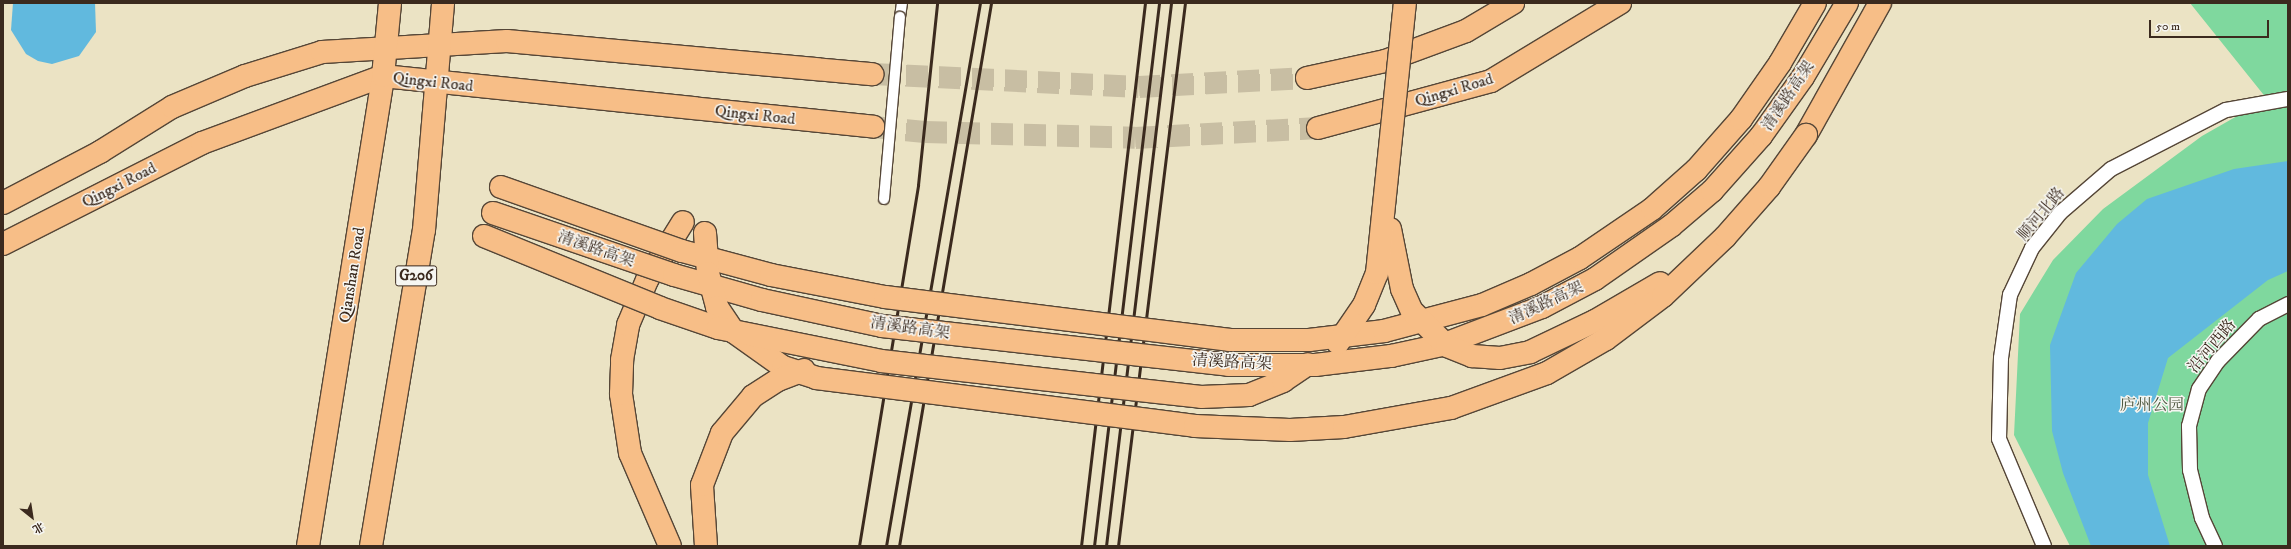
<!DOCTYPE html>
<meta charset="utf-8">
<style>
body{margin:0}
#map{position:relative;width:2291px;height:549px;overflow:hidden;background:#ebe3c4;font-family:"IM FELL DW Pica","Noto Serif SC",serif}
div>[style]{position:absolute}
.green>*{inset:0;background:#7fd89e}
.water>*{inset:0;background:#61b9de}
.primary-tunnel>*{height:22px;margin-top:-11px;transform-origin:0;background:repeating-linear-gradient(90deg,#c8bea3 0 22px,transparent 0 33px)}
.roads{filter:drop-shadow(1px 0 #554637) drop-shadow(-1px 0 #554637) drop-shadow(0 1px #554637) drop-shadow(0 -1px #554637)}
.pedestrian>*{height:10px;margin:-5px;padding:0 5px;transform-origin:5px;border-radius:5px;background:#fff}
.minor>*{height:14px;margin:-7px;padding:0 7px;transform-origin:7px;border-radius:7px;background:#fff}
.primary>*{height:22px;margin:-11px;padding:0 11px;transform-origin:11px;border-radius:11px;background:#f7be87}
.trunk>*{height:22px;margin:-11px;padding:0 11px;transform-origin:11px;border-radius:11px;background:#f7be87}
.rail>*{height:3px;margin:-1.5px;padding:0 1.5px;transform-origin:1.5px;border-radius:1.5px;background:#3b2a1e}
.bridges{filter:drop-shadow(1px 0 #554637) drop-shadow(-1px 0 #554637) drop-shadow(0 1px #554637) drop-shadow(0 -1px #554637)}
.pedestrian-bridge>*{height:10px;margin:-5px;padding:0 5px;transform-origin:5px;border-radius:5px;background:#fff}
.trunk-bridge>*{height:22px;margin:-11px;padding:0 11px;transform-origin:11px;border-radius:11px;background:#f7be87}
span{translate:-50% -50%;white-space:nowrap;text-align:center;line-height:1.15;-webkit-text-stroke:3px #f6f6f2;paint-order:stroke}
.shield-label span{padding:1px 3px;background:#f6f6f2;border:1px solid;border-radius:3px;-webkit-text-stroke-width:0}
.shield-label{font-size:15px;color:#3b2a1e;font-weight:700}
.street-label{font-size:16px;color:#3b2a1e}
.park-label{font-size:16px;color:#4c563e}
.frame{position:absolute;inset:0;border:4px solid #3b2a1e;pointer-events:none}
.north{position:absolute;left:12px;top:497px;width:40px;height:40px;-webkit-text-stroke:3px #f6f6f2;paint-order:stroke;rotate:150deg;font-size:11px;font-weight:700;line-height:16px;text-align:center;color:#3b2a1e}
.north::after{content:'';display:block;margin:auto;width:14px;height:18px;background:#3b2a1e;clip-path:polygon(50% 0,100% 100%,50% 72%,0 100%)}
.scale{position:absolute;left:2149px;top:20px;width:120px;height:18px;box-sizing:border-box;border:2px solid #3b2a1e;border-top:0;padding-left:5px;font-size:12px;line-height:14px;white-space:nowrap;color:#3b2a1e;-webkit-text-stroke:3px #f6f6f2;paint-order:stroke}
</style>
<div id="map">
<div class="green">
<div style="clip-path:polygon(2190px 3px,2288px 3px,2288px 546px,2070px 546px,2014px 435px,2020px 314px,2053px 260px,2103px 209px,2202px 136px,2267px 99px)"></div>
</div>
<div class="water">
<div style="clip-path:polygon(13px 3px,95px 3px,96px 32px,79px 56px,52px 64px,38px 61px,26px 54px,11px 30px)"></div>
<div style="clip-path:polygon(2288px 161px,2288px 271px,2268px 280px,2168px 358px,2148px 423px,2148px 475px,2170px 546px,2091px 546px,2063px 473px,2052px 431px,2050px 345px,2076px 273px,2117px 224px,2147px 199px,2234px 169px)"></div>
</div>
<div class="primary-tunnel">
<div style="left:873px;top:74px;width:266px;rotate:2.8deg"></div>
<div style="left:1139px;top:87px;width:168px;rotate:-3.1deg"></div>
<div style="left:873px;top:127px;width:52px;rotate:5.5deg"></div>
<div style="left:925px;top:132px;width:210px;rotate:1.6deg"></div>
<div style="left:1135px;top:138px;width:183px;rotate:-3.1deg"></div>
</div>
<div class="roads">
<div class="pedestrian">
<div style="left:900px;top:17px;width:14px;rotate:-82deg"></div>
</div>
<div class="minor">
<div style="left:2044px;top:546px;width:116px;rotate:-112.8deg"></div>
<div style="left:1999px;top:439px;width:81px;rotate:-88.6deg"></div>
<div style="left:2001px;top:358px;width:64px;rotate:-81.9deg"></div>
<div style="left:2010px;top:295px;width:52px;rotate:-64.9deg"></div>
<div style="left:2032px;top:248px;width:45px;rotate:-51.3deg"></div>
<div style="left:2060px;top:213px;width:67px;rotate:-40.8deg"></div>
<div style="left:2111px;top:169px;width:129px;rotate:-27.2deg"></div>
<div style="left:2226px;top:110px;width:63px;rotate:-10.1deg"></div>
<div style="left:2215px;top:546px;width:31px;rotate:-115deg"></div>
<div style="left:2202px;top:518px;width:49px;rotate:-104deg"></div>
<div style="left:2190px;top:470px;width:44px;rotate:-91.3deg"></div>
<div style="left:2189px;top:426px;width:38px;rotate:-75deg"></div>
<div style="left:2199px;top:389px;width:34px;rotate:-56deg"></div>
<div style="left:2218px;top:361px;width:59px;rotate:-45.7deg"></div>
<div style="left:2259px;top:319px;width:33px;rotate:-27deg"></div>
</div>
<div class="primary">
<div style="left:1307px;top:78px;width:80px;rotate:-12.3deg"></div>
<div style="left:1385px;top:61px;width:86px;rotate:-20.3deg"></div>
<div style="left:1466px;top:31px;width:55px;rotate:-30.8deg"></div>
<div style="left:1318px;top:128px;width:179px;rotate:-15.2deg"></div>
<div style="left:1491px;top:81px;width:151px;rotate:-31.2deg"></div>
<div style="left:3px;top:203px;width:110px;rotate:-27.7deg"></div>
<div style="left:100px;top:152px;width:85px;rotate:-32deg"></div>
<div style="left:172px;top:107px;width:79px;rotate:-23deg"></div>
<div style="left:245px;top:76px;width:81px;rotate:-17.3deg"></div>
<div style="left:322px;top:52px;width:185px;rotate:-3.4deg"></div>
<div style="left:507px;top:41px;width:367px;rotate:5.2deg"></div>
<div style="left:3px;top:244px;width:223px;rotate:-26.9deg"></div>
<div style="left:202px;top:143px;width:193px;rotate:-20.3deg"></div>
<div style="left:383px;top:76px;width:493px;rotate:5.9deg"></div>
<div style="left:308px;top:546px;width:476px;rotate:-80.9deg"></div>
<div style="left:383px;top:76px;width:73px;rotate:-84.5deg"></div>
<div style="left:371px;top:546px;width:320px;rotate:-80.5deg"></div>
<div style="left:424px;top:230px;width:228px;rotate:-85.2deg"></div>
</div>
<div class="trunk">
<div style="left:1806px;top:135px;width:151px;rotate:-60.7deg"></div>
<div style="left:670px;top:546px;width:101px;rotate:-113.3deg"></div>
<div style="left:630px;top:453px;width:60px;rotate:-98.7deg"></div>
<div style="left:621px;top:394px;width:34px;rotate:-88deg"></div>
<div style="left:622px;top:360px;width:36px;rotate:-80deg"></div>
<div style="left:628px;top:325px;width:49px;rotate:-67.1deg"></div>
<div style="left:647px;top:280px;width:68px;rotate:-58.2deg"></div>
</div>
</div>
<div class="rail">
<div style="left:859px;top:546px;width:366px;rotate:-80.7deg"></div>
<div style="left:918px;top:185px;width:183px;rotate:-84deg"></div>
<div style="left:886px;top:546px;width:551px;rotate:-80.18deg"></div>
<div style="left:899px;top:546px;width:551px;rotate:-80.38deg"></div>
<div style="left:1081px;top:546px;width:547px;rotate:-83.28deg"></div>
<div style="left:1094px;top:546px;width:547px;rotate:-83.17deg"></div>
<div style="left:1106px;top:546px;width:547px;rotate:-83.17deg"></div>
<div style="left:1118px;top:546px;width:547px;rotate:-82.97deg"></div>
</div>
<div class="bridges">
<div class="pedestrian-bridge">
<div style="left:884px;top:199px;width:183px;rotate:-85deg"></div>
</div>
<div class="trunk-bridge">
<div style="left:501px;top:187px;width:192px;rotate:19.5deg"></div>
<div style="left:682px;top:251px;width:92px;rotate:15.1deg"></div>
<div style="left:771px;top:275px;width:116px;rotate:10.9deg"></div>
<div style="left:885px;top:297px;width:348px;rotate:7.1deg"></div>
<div style="left:1230px;top:340px;width:79px"></div>
<div style="left:1309px;top:340px;width:76px;rotate:-6.8deg"></div>
<div style="left:1384px;top:331px;width:101px;rotate:-14.9deg"></div>
<div style="left:1482px;top:305px;width:53px;rotate:-23.2deg"></div>
<div style="left:1531px;top:284px;width:55px;rotate:-28deg"></div>
<div style="left:1580px;top:258px;width:87px;rotate:-34.2deg"></div>
<div style="left:1652px;top:209px;width:59px;rotate:-41.6deg"></div>
<div style="left:1696px;top:170px;width:68px;rotate:-48.6deg"></div>
<div style="left:1741px;top:119px;width:68px;rotate:-55.1deg"></div>
<div style="left:1780px;top:63px;width:69px;rotate:-59.7deg"></div>
<div style="left:493px;top:213px;width:191px;rotate:18.9deg"></div>
<div style="left:674px;top:275px;width:91px;rotate:15.9deg"></div>
<div style="left:762px;top:300px;width:123px;rotate:12.2deg"></div>
<div style="left:882px;top:326px;width:349px;rotate:6.4deg"></div>
<div style="left:1229px;top:365px;width:86px"></div>
<div style="left:1315px;top:365px;width:77px;rotate:-6.8deg"></div>
<div style="left:1391px;top:356px;width:52px;rotate:-12.2deg"></div>
<div style="left:1442px;top:345px;width:107px;rotate:-20.8deg"></div>
<div style="left:1542px;top:307px;width:60px;rotate:-27.8deg"></div>
<div style="left:1595px;top:279px;width:93px;rotate:-34.9deg"></div>
<div style="left:1671px;top:226px;width:54px;rotate:-40.5deg"></div>
<div style="left:1712px;top:191px;width:74px;rotate:-48.3deg"></div>
<div style="left:1761px;top:136px;width:72px;rotate:-54.6deg"></div>
<div style="left:1803px;top:77px;width:86px;rotate:-59.3deg"></div>
<div style="left:1390px;top:229px;width:61px;rotate:78.7deg"></div>
<div style="left:1402px;top:289px;width:24px;rotate:66deg"></div>
<div style="left:1412px;top:311px;width:49px;rotate:45deg"></div>
<div style="left:1447px;top:346px;width:27px;rotate:22deg"></div>
<div style="left:1472px;top:356px;width:28px;rotate:4deg"></div>
<div style="left:1500px;top:358px;width:31px;rotate:-11deg"></div>
<div style="left:1530px;top:352px;width:72px;rotate:-25.5deg"></div>
<div style="left:1595px;top:321px;width:75px;rotate:-30.3deg"></div>
<div style="left:705px;top:233px;width:40px;rotate:85.7deg"></div>
<div style="left:708px;top:273px;width:35px;rotate:75deg"></div>
<div style="left:717px;top:307px;width:30px;rotate:56deg"></div>
<div style="left:734px;top:332px;width:60px;rotate:35.5deg"></div>
<div style="left:783px;top:367px;width:35px;rotate:18deg"></div>
<div style="left:816px;top:378px;width:382px;rotate:7.2deg"></div>
<div style="left:1195px;top:426px;width:95px;rotate:2.4deg"></div>
<div style="left:1290px;top:430px;width:54px;rotate:-3.2deg"></div>
<div style="left:1344px;top:427px;width:109px;rotate:-10.1deg"></div>
<div style="left:1451px;top:408px;width:102px;rotate:-20deg"></div>
<div style="left:1547px;top:373px;width:68px;rotate:-30deg"></div>
<div style="left:1606px;top:339px;width:71px;rotate:-37deg"></div>
<div style="left:1663px;top:296px;width:86px;rotate:-43.6deg"></div>
<div style="left:1725px;top:237px;width:67px;rotate:-48.7deg"></div>
<div style="left:1769px;top:187px;width:64px;rotate:-54.6deg"></div>
<div style="left:484px;top:236px;width:190px;rotate:22.2deg"></div>
<div style="left:660px;top:308px;width:61px;rotate:19deg"></div>
<div style="left:718px;top:328px;width:166px;rotate:11.4deg"></div>
<div style="left:881px;top:361px;width:322px;rotate:6.4deg"></div>
<div style="left:1201px;top:397px;width:48px;rotate:-2.4deg"></div>
<div style="left:1249px;top:395px;width:37px;rotate:-22deg"></div>
<div style="left:1283px;top:381px;width:30px;rotate:-34deg"></div>
<div style="left:1338px;top:343px;width:46px;rotate:-55.6deg"></div>
<div style="left:1364px;top:305px;width:35px;rotate:-68deg"></div>
<div style="left:1377px;top:273px;width:271px;rotate:-84.1deg"></div>
<div style="left:706px;top:546px;width:61px;rotate:-93.8deg"></div>
<div style="left:702px;top:485px;width:56px;rotate:-69deg"></div>
<div style="left:722px;top:433px;width:48px;rotate:-50deg"></div>
<div style="left:753px;top:396px;width:30px;rotate:-33deg"></div>
<div style="left:778px;top:380px;width:28px;rotate:-21deg"></div>
</div>
</div>
<div class="shield-label">
<span style="left:416px;top:276px">G206</span>
</div>
<div class="street-label">
<span style="left:433px;top:82px;rotate:6deg">Qingxi Road</span>
<span style="left:1454px;top:90px;rotate:-17deg">Qingxi Road</span>
<span style="left:1788px;top:96px;rotate:-56deg">清溪路高架</span>
<span style="left:755px;top:115px;rotate:6deg">Qingxi Road</span>
<span style="left:119px;top:185px;rotate:-27deg">Qingxi Road</span>
<span style="left:2041px;top:214px;rotate:-50deg">顺河北路</span>
<span style="left:596px;top:249px;rotate:19deg">清溪路高架</span>
<span style="left:352px;top:275px;rotate:-81deg">Qianshan Road</span>
<span style="left:1546px;top:303px;rotate:-25deg">清溪路高架</span>
<span style="left:910px;top:328px;rotate:8deg">清溪路高架</span>
<span style="left:2212px;top:346px;rotate:-50deg">沿河西路</span>
<span style="left:1232px;top:362px;rotate:3deg">清溪路高架</span>
</div>
<div class="park-label">
<span style="left:2152px;top:405px">庐州公园</span>
</div>
<div class="frame"></div>
<div class="north">北</div>
<div class="scale">50 m</div>
</div>
